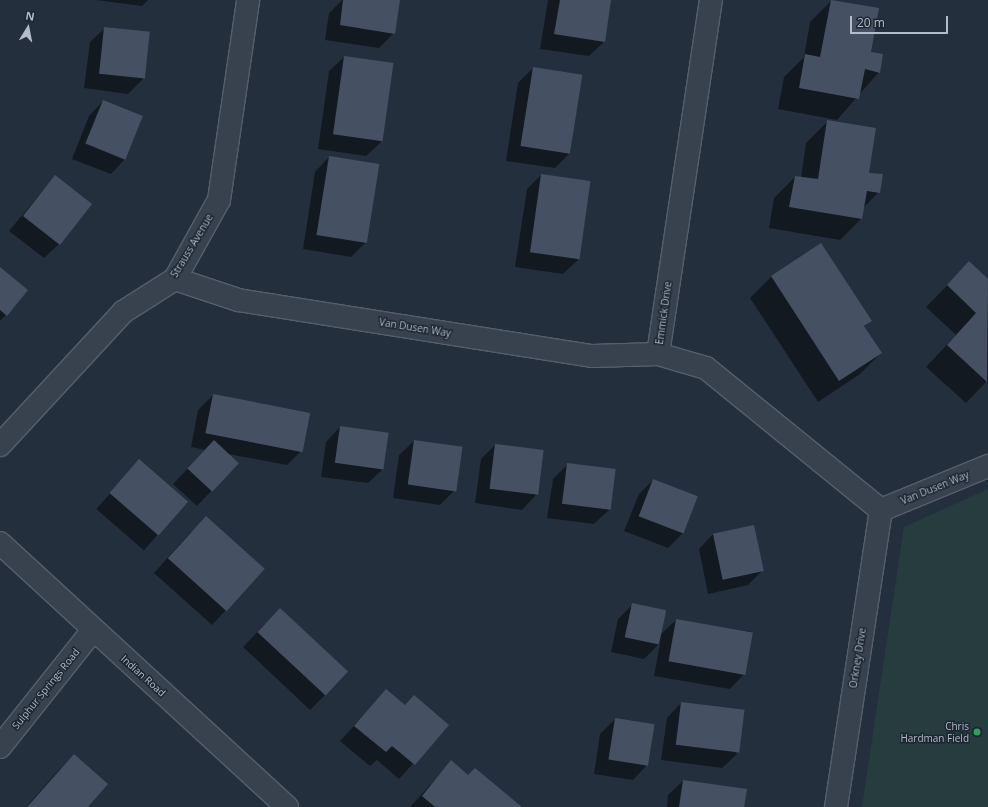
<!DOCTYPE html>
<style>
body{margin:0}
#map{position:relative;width:988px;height:807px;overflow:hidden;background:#242f3e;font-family:"Open Sans",sans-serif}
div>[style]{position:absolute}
.green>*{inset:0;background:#263c3f}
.shadow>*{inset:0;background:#0007;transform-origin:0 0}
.building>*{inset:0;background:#455162;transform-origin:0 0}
.roads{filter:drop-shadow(1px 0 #565f6c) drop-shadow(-1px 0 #565f6c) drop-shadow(0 1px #565f6c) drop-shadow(0 -1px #565f6c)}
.minor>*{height:22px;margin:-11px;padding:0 11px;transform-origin:11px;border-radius:11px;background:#38414e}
.tertiary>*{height:22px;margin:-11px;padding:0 11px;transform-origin:11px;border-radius:11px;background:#38414e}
.dots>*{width:11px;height:11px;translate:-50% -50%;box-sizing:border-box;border:2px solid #1d2633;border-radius:50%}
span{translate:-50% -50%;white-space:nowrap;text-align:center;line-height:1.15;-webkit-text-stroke:3px #1d2633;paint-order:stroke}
.street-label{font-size:10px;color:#b4bcc9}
.poi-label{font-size:10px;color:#b4bcc9}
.right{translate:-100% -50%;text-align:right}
.north{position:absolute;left:8px;top:8px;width:40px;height:40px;-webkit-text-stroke:3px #1d2633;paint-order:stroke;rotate:10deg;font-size:11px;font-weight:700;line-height:16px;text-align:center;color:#b4bcc9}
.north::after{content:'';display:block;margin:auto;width:14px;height:18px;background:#b4bcc9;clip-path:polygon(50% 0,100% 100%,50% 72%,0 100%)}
.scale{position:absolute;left:850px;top:16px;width:98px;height:18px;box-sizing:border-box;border:2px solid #b4bcc9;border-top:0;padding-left:5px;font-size:12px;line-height:14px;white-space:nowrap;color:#b4bcc9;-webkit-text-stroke:3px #1d2633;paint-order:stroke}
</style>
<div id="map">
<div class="green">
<div style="clip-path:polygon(988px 489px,988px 807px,862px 807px,904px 527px)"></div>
</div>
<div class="shadow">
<div style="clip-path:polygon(96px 0,148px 0,142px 6px)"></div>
<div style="clip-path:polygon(342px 0,399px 0,394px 33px,379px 48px,325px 40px,329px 13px)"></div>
<div style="clip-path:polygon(548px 0,610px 0,604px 42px,589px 56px,540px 49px)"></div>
<div style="clip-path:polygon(831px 1px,869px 52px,879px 72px,837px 120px,778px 109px,784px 77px,804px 57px,810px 22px)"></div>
<div style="clip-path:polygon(105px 28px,143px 79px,128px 94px,84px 88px,90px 42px)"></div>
<div style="clip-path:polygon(344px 57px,381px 142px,366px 156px,318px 149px,329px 71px)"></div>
<div style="clip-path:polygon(533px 68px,581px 75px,570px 153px,555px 168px,506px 161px,518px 83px)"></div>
<div style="clip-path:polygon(103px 101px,125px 159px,111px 174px,72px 159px,89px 116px)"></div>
<div style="clip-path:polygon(827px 122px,868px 173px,879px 192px,863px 208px,861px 219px,840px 240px,769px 228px,774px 198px,795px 177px,801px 178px,806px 143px)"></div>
<div style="clip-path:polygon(329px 157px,366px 242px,351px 257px,303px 249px,315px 172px)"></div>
<div style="clip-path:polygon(541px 175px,578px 260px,563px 274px,515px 267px,527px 189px)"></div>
<div style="clip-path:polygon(55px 176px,59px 244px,44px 258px,9px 231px)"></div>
<div style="clip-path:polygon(821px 245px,871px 320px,864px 327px,881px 353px,860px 374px,818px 402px,750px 298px,771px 277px)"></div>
<div style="clip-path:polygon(969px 263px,988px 280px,988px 380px,966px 403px,926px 367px,956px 335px,926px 307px)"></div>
<div style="clip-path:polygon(0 268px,6px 315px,0 321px)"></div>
<div style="clip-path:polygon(213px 395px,302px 450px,287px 465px,228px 454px,238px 463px,197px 506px,173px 484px,205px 450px,191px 447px,198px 410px)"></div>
<div style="clip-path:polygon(340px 427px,383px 469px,368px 483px,321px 477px,326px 442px)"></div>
<div style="clip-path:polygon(414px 441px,461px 448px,454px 491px,440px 505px,393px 498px,399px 455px)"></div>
<div style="clip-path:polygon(495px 445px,536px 495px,522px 510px,475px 503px,481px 459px)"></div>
<div style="left:139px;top:460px;width:63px;height:65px;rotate:41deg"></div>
<div style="clip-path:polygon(568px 464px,609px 510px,594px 524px,547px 518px,553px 479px)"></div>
<div style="clip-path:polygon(653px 480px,683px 533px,668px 548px,624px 531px,639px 494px)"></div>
<div style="clip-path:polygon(191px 532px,226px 610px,212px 625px,154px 573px)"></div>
<div style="clip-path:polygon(713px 534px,763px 570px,748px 585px,708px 594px,699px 549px)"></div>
<div style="clip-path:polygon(633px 604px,660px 635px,676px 620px,752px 632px,744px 674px,730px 689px,654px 676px,660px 643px,644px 659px,611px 652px,618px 619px)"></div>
<div style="clip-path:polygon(265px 624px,325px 695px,310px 710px,243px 647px)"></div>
<div style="clip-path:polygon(386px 691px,404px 706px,448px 725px,399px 779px,377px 760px,370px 766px,340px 741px)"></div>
<div style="clip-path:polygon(681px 703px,737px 754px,722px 768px,661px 760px,667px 718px)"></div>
<div style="clip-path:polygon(615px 719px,647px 765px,633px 780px,594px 774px,600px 734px)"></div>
<div style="clip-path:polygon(74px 755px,87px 807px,26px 807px,59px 770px)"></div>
<div style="clip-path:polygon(451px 762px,468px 776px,520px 807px,410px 807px)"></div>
<div style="clip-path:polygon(683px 781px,743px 807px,667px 807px,668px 795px)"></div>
</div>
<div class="building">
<div style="clip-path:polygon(343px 0,400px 0,395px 34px,340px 25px)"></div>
<div style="clip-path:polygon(560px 0,611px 0,605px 42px,554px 34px)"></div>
<div style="clip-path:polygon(831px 0,879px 8px,871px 52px,883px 54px,880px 73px,865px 69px,859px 99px,799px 88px,805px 54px,820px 57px)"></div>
<div style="left:104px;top:27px;width:46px;height:47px;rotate:6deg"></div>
<div style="left:344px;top:56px;width:50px;height:79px;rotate:8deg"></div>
<div style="left:533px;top:67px;width:50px;height:80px;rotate:9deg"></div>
<div style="left:103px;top:100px;width:43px;height:47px;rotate:22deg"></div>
<div style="clip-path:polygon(827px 120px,876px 128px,869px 173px,883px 174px,880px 193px,867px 191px,862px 219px,789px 207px,795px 176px,818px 179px)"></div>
<div style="left:329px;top:156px;width:51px;height:80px;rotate:9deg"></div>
<div style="left:541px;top:174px;width:50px;height:79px;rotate:8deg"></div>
<div style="left:55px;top:175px;width:47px;height:52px;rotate:38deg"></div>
<div style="clip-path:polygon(821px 243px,872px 321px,864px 326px,882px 353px,839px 381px,771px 276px)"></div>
<div style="clip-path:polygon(969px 261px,988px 279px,987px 382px,947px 345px,976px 313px,947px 285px)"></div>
<div style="clip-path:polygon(0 267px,28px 290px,7px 316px,0 310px)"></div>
<div style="left:213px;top:394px;width:99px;height:40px;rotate:11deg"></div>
<div style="left:340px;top:426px;width:49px;height:37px;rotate:8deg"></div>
<div style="left:214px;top:440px;width:34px;height:39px;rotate:43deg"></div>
<div style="left:414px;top:440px;width:49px;height:45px;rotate:8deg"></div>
<div style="left:495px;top:444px;width:49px;height:45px;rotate:7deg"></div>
<div style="left:139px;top:459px;width:65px;height:45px;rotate:41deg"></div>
<div style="left:567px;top:463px;width:49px;height:41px;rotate:7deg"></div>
<div style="left:653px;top:479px;width:48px;height:40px;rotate:21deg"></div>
<div style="left:206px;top:516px;width:79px;height:57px;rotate:42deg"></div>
<div style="left:754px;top:525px;width:47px;height:42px;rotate:78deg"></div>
<div style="left:632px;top:603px;width:35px;height:35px;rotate:12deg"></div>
<div style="left:280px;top:608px;width:93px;height:33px;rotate:43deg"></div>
<div style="left:676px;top:619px;width:78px;height:43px;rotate:10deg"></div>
<div style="clip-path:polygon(386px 689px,405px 705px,414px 695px,449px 725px,415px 765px,392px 746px,386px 752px,354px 726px)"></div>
<div style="left:681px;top:702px;width:64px;height:43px;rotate:7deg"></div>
<div style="left:615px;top:718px;width:40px;height:42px;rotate:9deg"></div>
<div style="clip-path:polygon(74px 754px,108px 784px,88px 807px,27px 807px)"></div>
<div style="clip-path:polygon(451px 760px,468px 775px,475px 768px,522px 807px,435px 807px,422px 796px)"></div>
<div style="clip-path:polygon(683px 780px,747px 789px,744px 807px,679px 807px)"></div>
</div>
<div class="roads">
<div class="minor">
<div style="left:175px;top:279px;width:66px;rotate:18.4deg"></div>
<div style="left:238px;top:300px;width:358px;rotate:9deg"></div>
<div style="left:592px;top:356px;width:66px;rotate:-1.7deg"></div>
<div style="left:658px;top:354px;width:50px;rotate:16.3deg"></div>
<div style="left:706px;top:368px;width:225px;rotate:39.1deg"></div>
<div style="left:658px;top:354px;width:358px;rotate:-81.5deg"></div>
<div style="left:0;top:445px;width:181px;rotate:-47.2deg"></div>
<div style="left:123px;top:312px;width:62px;rotate:-32.4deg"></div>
<div style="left:175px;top:279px;width:90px;rotate:-60.9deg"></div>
<div style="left:219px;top:200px;width:202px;rotate:-81.7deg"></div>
<div style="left:881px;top:510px;width:116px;rotate:-22.4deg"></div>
<div style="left:0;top:747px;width:149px;rotate:-51.5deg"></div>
<div style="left:836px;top:807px;width:300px;rotate:-81.4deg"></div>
</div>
<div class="tertiary">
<div style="left:0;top:543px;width:390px;rotate:42.6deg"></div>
</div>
</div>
<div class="dots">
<div style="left:977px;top:732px;background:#2e9e5b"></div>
</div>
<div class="street-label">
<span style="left:192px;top:246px;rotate:-59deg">Strauss Avenue</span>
<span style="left:664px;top:313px;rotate:-82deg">Emmick Drive</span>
<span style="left:415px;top:328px;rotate:9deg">Van Dusen Way</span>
<span style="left:935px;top:488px;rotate:-22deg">Van Dusen Way</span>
<span style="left:858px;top:658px;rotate:-81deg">Orkney Drive</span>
<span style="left:143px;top:676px;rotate:42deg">Indian Road</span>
<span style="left:46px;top:689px;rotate:-51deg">Sulphur Springs Road</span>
</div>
<div class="poi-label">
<span class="right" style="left:969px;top:732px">Chris<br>Hardman Field</span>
</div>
<div class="north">N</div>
<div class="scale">20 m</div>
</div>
